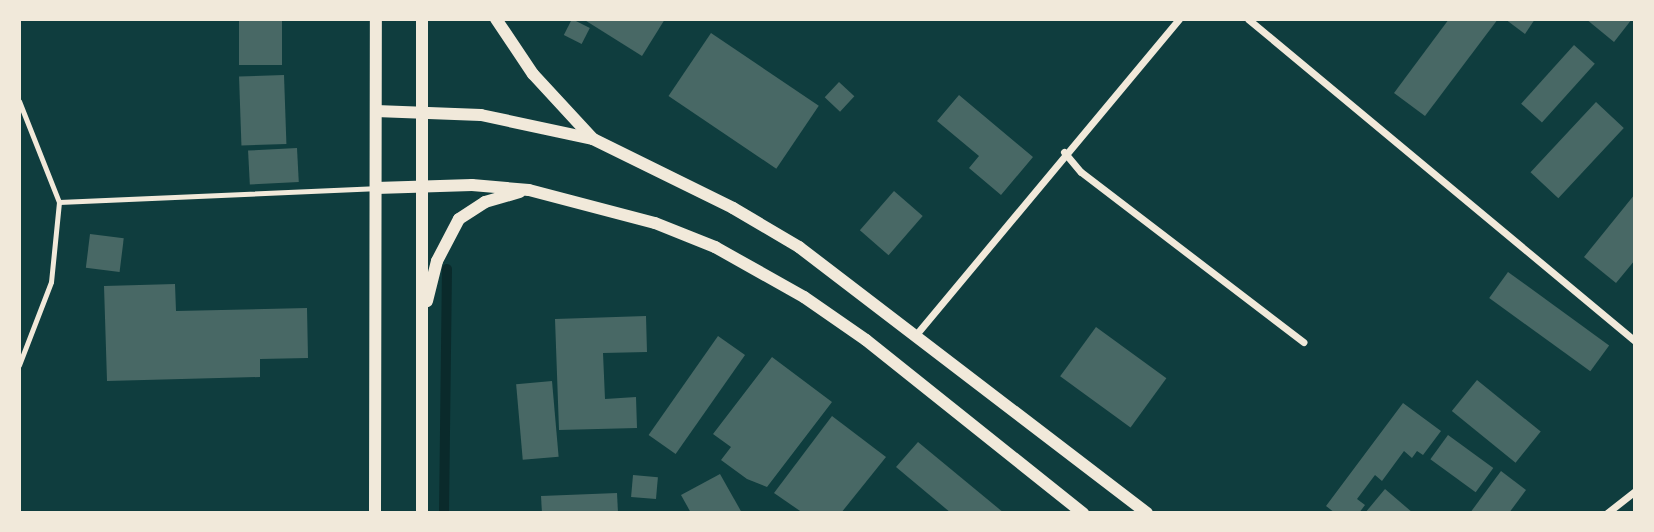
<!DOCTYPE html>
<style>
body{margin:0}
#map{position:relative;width:1654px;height:532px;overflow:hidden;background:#0f3d3e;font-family:"Work Sans",sans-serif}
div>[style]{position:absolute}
.stream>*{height:10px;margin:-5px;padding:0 5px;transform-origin:5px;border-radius:5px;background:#0a2a2b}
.building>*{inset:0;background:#486865;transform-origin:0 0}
.service>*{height:5px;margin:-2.5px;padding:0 2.5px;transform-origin:2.5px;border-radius:2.5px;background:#f1e9da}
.minor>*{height:7px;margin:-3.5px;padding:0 3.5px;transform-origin:3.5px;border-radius:3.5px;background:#f1e9da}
.tertiary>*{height:12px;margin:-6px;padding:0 6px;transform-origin:6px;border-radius:6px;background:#f1e9da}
span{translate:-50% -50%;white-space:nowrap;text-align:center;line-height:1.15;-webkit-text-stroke:6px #f1e9da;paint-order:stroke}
.frame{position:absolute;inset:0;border:21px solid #f1e9da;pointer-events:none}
</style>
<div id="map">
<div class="stream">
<div style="left:444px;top:513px;width:244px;rotate:-89.3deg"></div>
</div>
<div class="building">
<div style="left:239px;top:19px;width:43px;height:46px"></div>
<div style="left:572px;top:19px;width:20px;height:18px;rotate:27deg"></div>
<div style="clip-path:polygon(583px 19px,665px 19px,642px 56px)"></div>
<div style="clip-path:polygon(1449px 19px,1498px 19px,1425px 116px,1394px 93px)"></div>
<div style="clip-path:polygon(1505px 19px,1535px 19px,1525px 34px)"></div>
<div style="clip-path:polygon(1586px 19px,1632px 19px,1614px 42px)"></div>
<div style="left:711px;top:33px;width:130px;height:76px;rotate:34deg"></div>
<div style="left:1574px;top:45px;width:28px;height:79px;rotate:42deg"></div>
<div style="left:284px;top:75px;width:69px;height:45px;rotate:88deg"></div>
<div style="left:839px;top:82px;width:21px;height:21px;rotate:43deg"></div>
<div style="clip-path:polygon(959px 95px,1033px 157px,1001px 195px,969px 168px,979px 156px,937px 121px)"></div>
<div style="left:1596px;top:102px;width:38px;height:96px;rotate:43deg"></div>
<div style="left:297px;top:148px;width:34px;height:49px;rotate:87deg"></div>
<div style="left:894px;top:191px;width:38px;height:52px;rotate:41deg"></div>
<div style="clip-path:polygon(1635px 194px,1635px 260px,1616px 283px,1584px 257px)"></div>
<div style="left:90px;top:234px;width:34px;height:34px;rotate:7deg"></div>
<div style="left:1508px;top:272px;width:125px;height:32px;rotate:36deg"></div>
<div style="clip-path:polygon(175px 284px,176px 311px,307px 308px,308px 358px,260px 359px,260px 377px,107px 381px,104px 286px)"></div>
<div style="clip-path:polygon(646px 316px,647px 352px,603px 353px,605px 399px,636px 397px,637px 428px,559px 430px,555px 319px)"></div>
<div style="left:1096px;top:327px;width:87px;height:61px;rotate:36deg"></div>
<div style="left:718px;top:336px;width:33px;height:121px;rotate:35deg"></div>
<div style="clip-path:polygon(772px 357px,832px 402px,767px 487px,747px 479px,721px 460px,731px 447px,713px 434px)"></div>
<div style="left:1477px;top:380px;width:82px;height:40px;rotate:39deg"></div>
<div style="left:552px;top:381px;width:76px;height:36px;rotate:85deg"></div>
<div style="clip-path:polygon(1403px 403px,1441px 431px,1423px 455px,1417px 451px,1412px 458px,1404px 451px,1382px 481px,1375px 475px,1357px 499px,1365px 505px,1359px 513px,1335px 513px,1326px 506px)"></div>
<div style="clip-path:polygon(832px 416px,886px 457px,841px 513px,803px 513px,774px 493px)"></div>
<div style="left:1448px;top:435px;width:56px;height:30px;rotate:36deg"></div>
<div style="clip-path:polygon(918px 442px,1004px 513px,951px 513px,896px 467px)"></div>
<div style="clip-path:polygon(1501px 471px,1526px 490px,1509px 513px,1470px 513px)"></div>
<div style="clip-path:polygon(720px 474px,742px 513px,691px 513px,681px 495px)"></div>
<div style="left:633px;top:475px;width:25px;height:22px;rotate:5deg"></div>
<div style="clip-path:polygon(1385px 489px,1413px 513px,1365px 513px)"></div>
<div style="clip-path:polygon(617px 493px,618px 513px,542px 513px,541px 496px)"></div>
</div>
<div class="service">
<div style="left:19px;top:101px;width:109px;rotate:68.4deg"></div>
<div style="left:59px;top:202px;width:80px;rotate:95.7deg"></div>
<div style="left:51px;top:282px;width:89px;rotate:111.1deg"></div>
<div style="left:59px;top:202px;width:315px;rotate:-2.5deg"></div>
</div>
<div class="minor">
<div style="left:1248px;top:19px;width:503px;rotate:39.76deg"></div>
<div style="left:1064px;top:152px;width:26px;rotate:50deg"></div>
<div style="left:1081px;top:172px;width:280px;rotate:37.4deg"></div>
<div style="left:914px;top:337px;width:414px;rotate:-50.2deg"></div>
<div style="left:1607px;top:513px;width:36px;rotate:-38deg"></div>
</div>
<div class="tertiary">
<div style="left:422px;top:19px;width:494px;rotate:90deg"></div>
<div style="left:496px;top:19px;width:66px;rotate:56.1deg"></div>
<div style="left:533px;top:74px;width:88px;rotate:47.3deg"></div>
<div style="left:376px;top:111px;width:105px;rotate:2.2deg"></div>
<div style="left:481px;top:115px;width:115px;rotate:12.1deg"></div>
<div style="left:593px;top:139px;width:156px;rotate:26.2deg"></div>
<div style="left:733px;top:208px;width:77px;rotate:30.6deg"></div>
<div style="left:799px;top:247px;width:438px;rotate:37.4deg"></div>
<div style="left:376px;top:188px;width:96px;rotate:-1.8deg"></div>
<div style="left:472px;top:185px;width:57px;rotate:5deg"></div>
<div style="left:529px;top:190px;width:130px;rotate:14.7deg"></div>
<div style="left:655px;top:223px;width:65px;rotate:21.8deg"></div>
<div style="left:715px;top:247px;width:102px;rotate:29.3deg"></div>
<div style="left:804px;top:297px;width:75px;rotate:34.7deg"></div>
<div style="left:866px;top:340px;width:278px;rotate:38.6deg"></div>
<div style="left:427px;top:301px;width:41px;rotate:-76deg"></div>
<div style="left:437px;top:261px;width:47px;rotate:-62.4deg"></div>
<div style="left:459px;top:219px;width:31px;rotate:-33deg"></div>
<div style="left:485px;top:202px;width:36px;rotate:-16deg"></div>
<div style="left:375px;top:513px;width:494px;rotate:-89.9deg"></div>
</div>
<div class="frame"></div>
</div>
